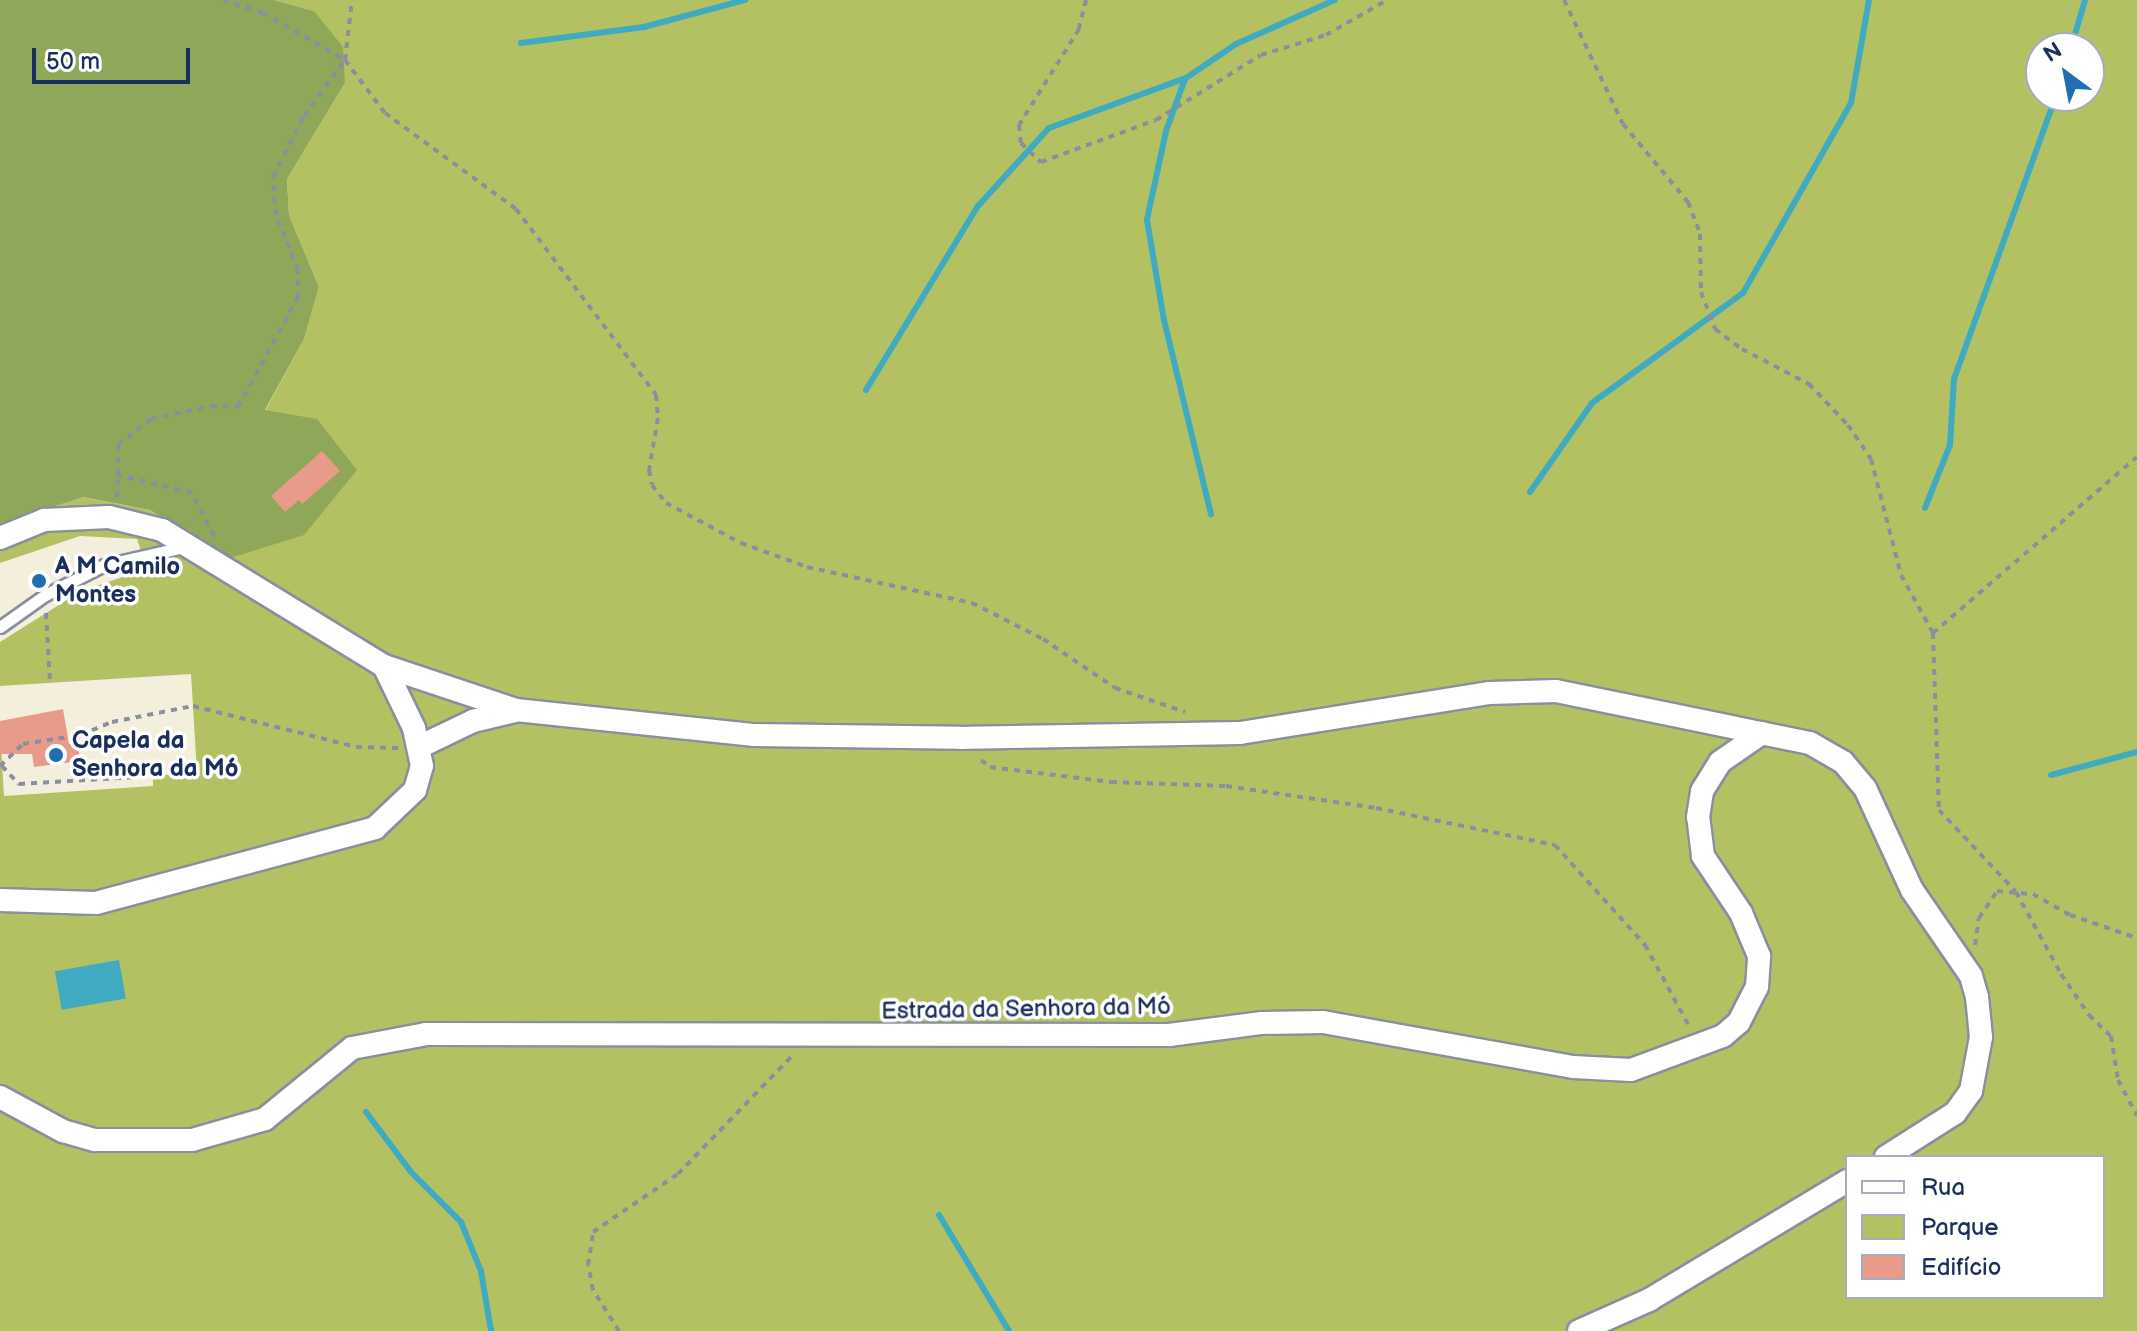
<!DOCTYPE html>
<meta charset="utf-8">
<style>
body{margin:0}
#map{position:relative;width:2137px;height:1331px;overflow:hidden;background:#f4efdd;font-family:"Balsamiq Sans",sans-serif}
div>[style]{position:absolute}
.green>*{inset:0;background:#b3c163}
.forest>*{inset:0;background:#8ea759}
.water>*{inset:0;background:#40aac0;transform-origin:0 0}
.stream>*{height:6px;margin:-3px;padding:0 3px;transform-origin:3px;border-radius:3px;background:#40aac0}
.building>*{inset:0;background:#e99b8a}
.path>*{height:4px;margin-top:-2px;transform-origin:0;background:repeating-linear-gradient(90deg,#888f9e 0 6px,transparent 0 12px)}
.roads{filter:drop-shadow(2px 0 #888f9e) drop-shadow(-2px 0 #888f9e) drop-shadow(0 2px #888f9e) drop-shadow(0 -2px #888f9e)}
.service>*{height:11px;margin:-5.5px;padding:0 5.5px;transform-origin:5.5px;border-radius:5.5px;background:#fff}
.minor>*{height:22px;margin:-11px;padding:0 11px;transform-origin:11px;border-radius:11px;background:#fff}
.dots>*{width:22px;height:22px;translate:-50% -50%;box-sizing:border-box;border:4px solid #fff;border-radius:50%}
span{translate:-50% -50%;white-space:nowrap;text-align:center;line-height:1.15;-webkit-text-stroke:7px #fff;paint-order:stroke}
.poi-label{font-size:24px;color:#1b2f5e;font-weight:700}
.left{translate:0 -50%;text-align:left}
.street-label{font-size:24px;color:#1b2f5e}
.legend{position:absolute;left:1845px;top:1155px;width:260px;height:144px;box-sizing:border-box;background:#fff;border:2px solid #a4acbf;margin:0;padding:10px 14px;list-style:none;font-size:24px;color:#1b2f5e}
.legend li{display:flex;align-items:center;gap:16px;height:40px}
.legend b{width:40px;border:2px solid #a4acbf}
.north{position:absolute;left:2025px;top:32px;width:80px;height:80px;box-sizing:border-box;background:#fff;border:2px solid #a4acbf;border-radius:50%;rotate:328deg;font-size:22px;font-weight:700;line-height:32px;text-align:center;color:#1b2f5e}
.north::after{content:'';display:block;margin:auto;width:28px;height:36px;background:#1f6fb2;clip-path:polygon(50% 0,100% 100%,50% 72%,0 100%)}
.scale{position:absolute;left:32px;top:48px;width:158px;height:36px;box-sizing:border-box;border:4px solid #1b2f5e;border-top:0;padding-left:10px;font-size:24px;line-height:28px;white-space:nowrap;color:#1b2f5e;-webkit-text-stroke:6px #fff;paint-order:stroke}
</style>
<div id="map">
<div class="green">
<div style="clip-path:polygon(evenodd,274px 0,2137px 0,2137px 1331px,0 1331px,0 727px,4px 796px,153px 786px,153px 776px,197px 772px,191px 674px,0 686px,0 642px,81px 591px,147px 569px,137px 539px,80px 536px,0 563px,0 524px,82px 497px,150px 510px,227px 559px,265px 411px,304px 339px,319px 287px,289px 215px,287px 179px,345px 83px,314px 11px,274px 0,2041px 48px,2089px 48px,2089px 96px,2041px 96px,2041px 48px,274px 0,1847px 1157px,2103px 1157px,2103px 1297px,1847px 1297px,1847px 1157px)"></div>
</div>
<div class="forest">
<div style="clip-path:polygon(0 0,274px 0,314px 11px,343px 47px,345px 83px,287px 179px,289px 215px,319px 287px,304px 339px,265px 410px,317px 419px,357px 470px,304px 535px,227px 559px,150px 510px,83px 497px,0 524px)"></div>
</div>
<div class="water">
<div style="left:119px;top:960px;width:39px;height:65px;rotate:80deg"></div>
</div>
<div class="stream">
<div style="left:521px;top:43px;width:124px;rotate:-7.4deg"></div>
<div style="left:644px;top:27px;width:105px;rotate:-15deg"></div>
<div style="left:2071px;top:48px;width:50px;rotate:-73.7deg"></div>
<div style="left:1185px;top:79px;width:55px;rotate:110.1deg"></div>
<div style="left:1166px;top:131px;width:91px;rotate:102.1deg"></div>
<div style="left:1147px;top:220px;width:101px;rotate:80.4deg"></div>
<div style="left:1164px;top:320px;width:200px;rotate:76.4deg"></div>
<div style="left:866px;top:390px;width:215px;rotate:-58.7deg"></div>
<div style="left:978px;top:206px;width:105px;rotate:-47.7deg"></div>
<div style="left:1049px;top:128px;width:146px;rotate:-20.1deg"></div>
<div style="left:1186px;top:78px;width:60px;rotate:-34.2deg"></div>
<div style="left:1236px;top:44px;width:108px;rotate:-24deg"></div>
<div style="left:1530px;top:492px;width:108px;rotate:-55.1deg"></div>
<div style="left:1592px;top:403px;width:187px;rotate:-36.1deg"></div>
<div style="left:1743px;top:293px;width:219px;rotate:-60.4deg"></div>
<div style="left:1851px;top:103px;width:105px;rotate:-80.1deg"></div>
<div style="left:1925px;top:508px;width:68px;rotate:-68.4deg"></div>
<div style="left:1950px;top:445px;width:66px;rotate:-86.5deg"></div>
<div style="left:1954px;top:379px;width:301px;rotate:-70.2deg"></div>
<div style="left:2051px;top:775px;width:89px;rotate:-15deg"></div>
<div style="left:366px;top:1112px;width:75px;rotate:53.1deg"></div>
<div style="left:411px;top:1172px;width:71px;rotate:45deg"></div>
<div style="left:461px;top:1222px;width:53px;rotate:67.8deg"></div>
<div style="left:481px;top:1271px;width:61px;rotate:80.5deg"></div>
<div style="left:939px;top:1215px;width:135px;rotate:58.9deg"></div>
</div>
<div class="building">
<div style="clip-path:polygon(322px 451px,340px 471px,302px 504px,299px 500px,285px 512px,271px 496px)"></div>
<div style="clip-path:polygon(63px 709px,69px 744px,78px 743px,80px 761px,34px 767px,32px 754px,0 754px,0 721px)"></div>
</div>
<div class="path">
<div style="left:223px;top:0;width:42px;rotate:18deg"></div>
<div style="left:263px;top:13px;width:95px;rotate:29.8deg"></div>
<div style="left:345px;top:60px;width:66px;rotate:53deg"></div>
<div style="left:385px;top:113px;width:162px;rotate:36.2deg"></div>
<div style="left:516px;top:209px;width:233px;rotate:53deg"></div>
<div style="left:656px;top:395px;width:23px;rotate:85deg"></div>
<div style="left:658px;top:418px;width:53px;rotate:99.8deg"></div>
<div style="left:649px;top:470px;width:15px;rotate:79deg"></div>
<div style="left:652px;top:485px;width:23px;rotate:52deg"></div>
<div style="left:666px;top:503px;width:85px;rotate:28.1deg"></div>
<div style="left:741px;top:543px;width:70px;rotate:20deg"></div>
<div style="left:807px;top:567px;width:169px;rotate:12.3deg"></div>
<div style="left:972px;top:603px;width:80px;rotate:26.9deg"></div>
<div style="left:1043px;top:639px;width:87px;rotate:34.2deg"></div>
<div style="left:1115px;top:688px;width:74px;rotate:18.9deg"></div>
<div style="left:1086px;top:0;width:30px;rotate:104deg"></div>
<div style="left:1079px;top:29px;width:113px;rotate:122deg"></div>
<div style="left:1019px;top:125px;width:18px;rotate:84deg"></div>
<div style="left:1021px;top:143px;width:28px;rotate:44deg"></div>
<div style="left:1041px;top:162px;width:122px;rotate:-20.1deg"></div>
<div style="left:1156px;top:120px;width:123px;rotate:-31.8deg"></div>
<div style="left:1261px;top:55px;width:68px;rotate:-17.1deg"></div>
<div style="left:1326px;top:35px;width:70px;rotate:-29.8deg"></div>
<div style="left:1564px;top:0;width:137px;rotate:64.6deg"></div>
<div style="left:1623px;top:124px;width:102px;rotate:50.2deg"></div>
<div style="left:1688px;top:202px;width:34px;rotate:69deg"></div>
<div style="left:1700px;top:234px;width:58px;rotate:89deg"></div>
<div style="left:1701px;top:292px;width:40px;rotate:69deg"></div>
<div style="left:1715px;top:329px;width:34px;rotate:37deg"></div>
<div style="left:1742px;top:349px;width:76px;rotate:27.6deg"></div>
<div style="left:1809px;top:384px;width:57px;rotate:46.4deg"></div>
<div style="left:1848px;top:425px;width:41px;rotate:55.9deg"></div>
<div style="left:1871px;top:459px;width:120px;rotate:75.5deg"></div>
<div style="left:1901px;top:575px;width:66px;rotate:61.1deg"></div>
<div style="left:1933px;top:633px;width:177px;rotate:88.1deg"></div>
<div style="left:1939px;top:810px;width:112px;rotate:46.8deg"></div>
<div style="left:2016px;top:892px;width:94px;rotate:61.2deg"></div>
<div style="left:2061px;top:974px;width:50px;rotate:55.7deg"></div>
<div style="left:2089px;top:1015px;width:30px;rotate:44deg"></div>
<div style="left:2111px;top:1036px;width:45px;rotate:81deg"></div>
<div style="left:2118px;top:1080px;width:40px;rotate:62deg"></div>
<div style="left:117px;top:497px;width:22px;rotate:-87deg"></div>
<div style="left:214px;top:536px;width:48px;rotate:-117.1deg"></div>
<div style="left:192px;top:493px;width:76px;rotate:-166.3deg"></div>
<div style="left:118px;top:475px;width:30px;rotate:-90deg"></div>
<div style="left:118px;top:445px;width:42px;rotate:-38.2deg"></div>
<div style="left:151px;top:419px;width:61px;rotate:-12.2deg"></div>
<div style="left:211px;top:406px;width:27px;rotate:2deg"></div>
<div style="left:238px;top:407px;width:124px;rotate:-61.2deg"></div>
<div style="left:298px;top:298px;width:28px;rotate:-90deg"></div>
<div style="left:298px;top:270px;width:59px;rotate:-111.8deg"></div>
<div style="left:276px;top:215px;width:38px;rotate:-95deg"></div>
<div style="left:273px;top:177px;width:68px;rotate:-63.1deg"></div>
<div style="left:304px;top:116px;width:69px;rotate:-53.8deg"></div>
<div style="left:345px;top:60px;width:60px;rotate:-83.3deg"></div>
<div style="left:46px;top:613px;width:70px;rotate:86.7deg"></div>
<div style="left:1933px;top:633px;width:269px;rotate:-40.8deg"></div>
<div style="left:981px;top:760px;width:11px;rotate:38deg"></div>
<div style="left:990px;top:767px;width:122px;rotate:7.1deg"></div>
<div style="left:1111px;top:782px;width:115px;rotate:2deg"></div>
<div style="left:1226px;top:786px;width:152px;rotate:8.3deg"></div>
<div style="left:1376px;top:808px;width:183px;rotate:11.7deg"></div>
<div style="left:1555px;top:845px;width:135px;rotate:48deg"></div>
<div style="left:1645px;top:945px;width:94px;rotate:61.5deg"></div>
<div style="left:0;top:766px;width:32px;rotate:-44deg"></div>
<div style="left:23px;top:744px;width:59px;rotate:-8.8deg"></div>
<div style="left:81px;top:735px;width:34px;rotate:-23deg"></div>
<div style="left:112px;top:722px;width:83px;rotate:-11.2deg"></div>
<div style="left:193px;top:706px;width:168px;rotate:14.1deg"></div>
<div style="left:356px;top:747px;width:42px;rotate:1.4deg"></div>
<div style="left:2px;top:766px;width:25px;rotate:47deg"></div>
<div style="left:19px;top:784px;width:118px;rotate:-3.4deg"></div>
<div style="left:1975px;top:945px;width:27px;rotate:-82deg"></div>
<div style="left:1979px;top:918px;width:32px;rotate:-56deg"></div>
<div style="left:1997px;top:891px;width:36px;rotate:5deg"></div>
<div style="left:2033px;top:894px;width:43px;rotate:29.6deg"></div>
<div style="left:2070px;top:915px;width:71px;rotate:18.9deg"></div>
<div style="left:619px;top:1331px;width:49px;rotate:-122.4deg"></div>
<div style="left:593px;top:1290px;width:25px;rotate:-101deg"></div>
<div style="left:588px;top:1265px;width:33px;rotate:-81deg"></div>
<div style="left:593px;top:1232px;width:103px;rotate:-34.3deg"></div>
<div style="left:678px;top:1174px;width:167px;rotate:-46deg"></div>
</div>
<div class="roads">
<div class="service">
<div style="left:0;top:627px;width:55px;rotate:-35.4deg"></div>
<div style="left:45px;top:595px;width:66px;rotate:-27deg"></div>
<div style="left:104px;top:565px;width:82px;rotate:-12.7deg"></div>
</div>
<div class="minor">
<div style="left:0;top:538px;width:48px;rotate:-22.2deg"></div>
<div style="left:44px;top:520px;width:65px;rotate:-2.6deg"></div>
<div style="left:109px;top:517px;width:55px;rotate:13.8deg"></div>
<div style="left:162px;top:530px;width:260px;rotate:31.5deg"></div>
<div style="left:384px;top:666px;width:139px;rotate:18.4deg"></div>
<div style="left:516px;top:710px;width:240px;rotate:6deg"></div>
<div style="left:755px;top:735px;width:205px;rotate:0.8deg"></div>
<div style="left:960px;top:738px;width:280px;rotate:-1deg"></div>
<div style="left:1240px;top:733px;width:253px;rotate:-9.1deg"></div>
<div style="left:1490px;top:693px;width:66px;rotate:-1.7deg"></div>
<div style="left:1556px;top:691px;width:259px;rotate:11.6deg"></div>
<div style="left:1810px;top:743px;width:38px;rotate:30deg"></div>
<div style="left:1843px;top:762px;width:34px;rotate:50deg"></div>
<div style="left:1865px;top:788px;width:112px;rotate:65.3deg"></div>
<div style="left:1912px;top:890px;width:104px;rotate:55.5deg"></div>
<div style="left:1971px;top:976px;width:22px;rotate:74deg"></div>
<div style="left:1977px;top:997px;width:40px;rotate:84.3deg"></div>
<div style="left:1981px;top:1037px;width:55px;rotate:100.5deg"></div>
<div style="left:1971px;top:1091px;width:27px;rotate:126deg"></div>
<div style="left:1955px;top:1113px;width:82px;rotate:147.5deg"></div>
<div style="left:421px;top:746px;width:58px;rotate:-25.7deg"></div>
<div style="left:473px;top:721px;width:43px;rotate:-13.4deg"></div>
<div style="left:0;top:900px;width:96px;rotate:1.8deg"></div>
<div style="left:96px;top:903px;width:289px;rotate:-15deg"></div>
<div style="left:375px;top:828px;width:55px;rotate:-43.5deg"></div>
<div style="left:415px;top:790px;width:25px;rotate:-74deg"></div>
<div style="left:422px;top:766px;width:39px;rotate:-102deg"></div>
<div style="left:414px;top:728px;width:69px;rotate:-115.8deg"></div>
<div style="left:0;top:1097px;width:72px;rotate:28.4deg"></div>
<div style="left:63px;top:1131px;width:33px;rotate:16deg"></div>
<div style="left:95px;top:1140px;width:97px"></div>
<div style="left:192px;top:1140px;width:76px;rotate:-16deg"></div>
<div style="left:265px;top:1119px;width:112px;rotate:-39.2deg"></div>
<div style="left:352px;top:1048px;width:75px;rotate:-10.7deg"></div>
<div style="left:426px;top:1034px;width:743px;rotate:0.08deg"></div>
<div style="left:1169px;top:1035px;width:94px;rotate:-7.4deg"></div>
<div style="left:1262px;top:1023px;width:61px;rotate:-0.9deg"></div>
<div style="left:1323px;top:1022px;width:254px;rotate:10.2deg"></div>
<div style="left:1573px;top:1067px;width:58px;rotate:3deg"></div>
<div style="left:1631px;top:1070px;width:98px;rotate:-20.3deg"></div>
<div style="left:1723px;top:1036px;width:21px;rotate:-41deg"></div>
<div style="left:1739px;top:1022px;width:39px;rotate:-63deg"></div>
<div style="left:1757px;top:987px;width:31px;rotate:-86deg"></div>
<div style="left:1759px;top:956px;width:47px;rotate:-112.7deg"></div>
<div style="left:1741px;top:913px;width:69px;rotate:-123.7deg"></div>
<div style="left:1703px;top:856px;width:39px;rotate:-97deg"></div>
<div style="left:1698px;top:817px;width:26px;rotate:-81deg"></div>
<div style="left:1702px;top:791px;width:34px;rotate:-58deg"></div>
<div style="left:1720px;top:762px;width:51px;rotate:-34.6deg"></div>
<div style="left:1579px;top:1331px;width:77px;rotate:-23.9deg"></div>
<div style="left:1649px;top:1300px;width:231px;rotate:-31deg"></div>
</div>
</div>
<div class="dots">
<div style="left:39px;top:581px;background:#1f6fb2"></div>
<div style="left:56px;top:755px;background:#1f6fb2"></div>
</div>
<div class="poi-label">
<span class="left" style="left:55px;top:581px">A M Camilo<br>Montes</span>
<span class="left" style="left:72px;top:755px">Capela da<br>Senhora da Mó</span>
</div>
<div class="street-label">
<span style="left:1026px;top:1009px;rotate:-1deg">Estrada da Senhora da Mó</span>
</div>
<ul class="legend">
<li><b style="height:10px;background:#fff"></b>Rua</li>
<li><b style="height:22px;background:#b3c163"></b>Parque</li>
<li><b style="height:22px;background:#e99b8a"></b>Edifício</li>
</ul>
<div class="north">N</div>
<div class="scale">50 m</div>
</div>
